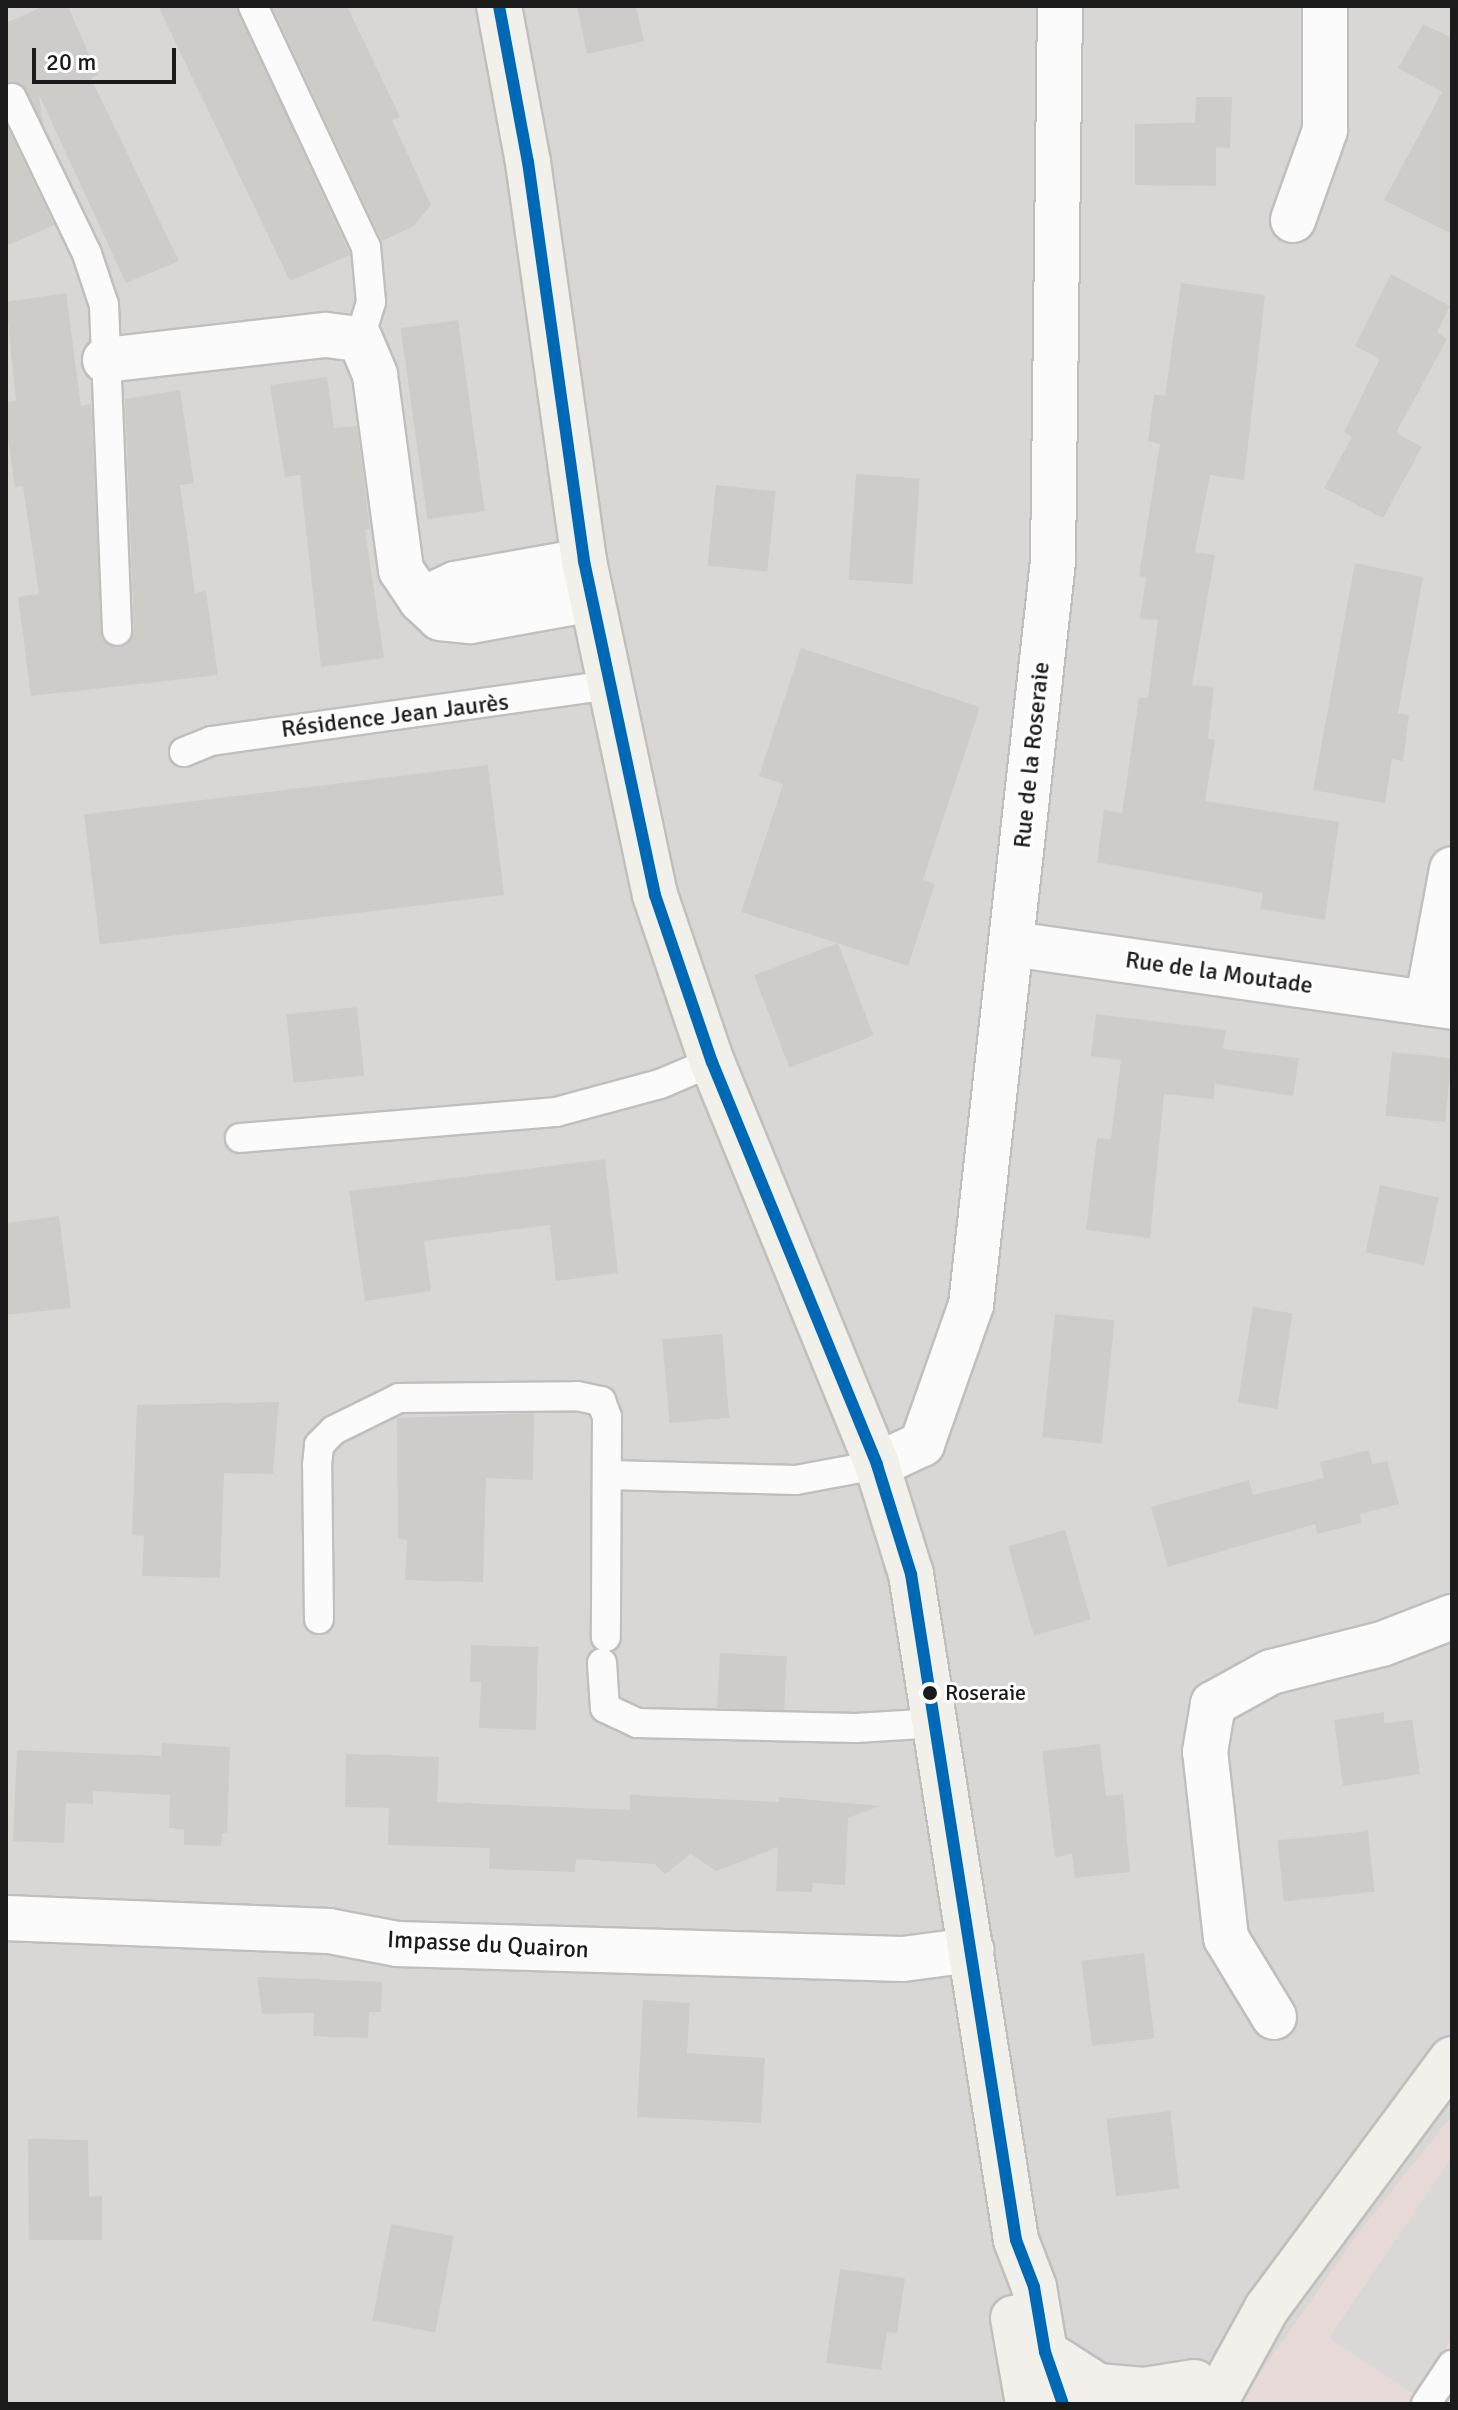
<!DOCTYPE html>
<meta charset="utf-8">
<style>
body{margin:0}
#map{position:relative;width:1458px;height:2410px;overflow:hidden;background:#eae7e4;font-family:Signika,sans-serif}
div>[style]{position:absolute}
.residential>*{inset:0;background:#d9d7d5}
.commercial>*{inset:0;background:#e7d9d7}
.parking>*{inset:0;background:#dad8d7}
.building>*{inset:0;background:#ceccc9;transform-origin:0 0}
.roads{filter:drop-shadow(2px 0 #c1bfbe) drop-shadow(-2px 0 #c1bfbe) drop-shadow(0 2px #c1bfbe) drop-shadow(0 -2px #c1bfbe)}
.service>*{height:28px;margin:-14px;padding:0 14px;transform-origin:14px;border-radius:14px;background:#fcfbfb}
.minor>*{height:44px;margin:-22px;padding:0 22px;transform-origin:22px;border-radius:22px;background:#fcfbfb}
.secondary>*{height:44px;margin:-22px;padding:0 22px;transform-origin:22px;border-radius:22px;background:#f1f0ea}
.bus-1>*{height:12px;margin:-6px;padding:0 6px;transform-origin:6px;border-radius:6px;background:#0069b5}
.dots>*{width:22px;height:22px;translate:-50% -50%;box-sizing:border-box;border:4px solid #fff;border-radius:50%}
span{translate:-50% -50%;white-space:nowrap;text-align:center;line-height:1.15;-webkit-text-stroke:6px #fff;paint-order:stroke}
.bus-label{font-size:22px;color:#1b1b1b}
.left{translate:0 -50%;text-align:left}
.street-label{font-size:24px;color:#1b1b1b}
.frame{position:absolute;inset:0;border:8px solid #1b1b1b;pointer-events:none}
.scale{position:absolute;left:32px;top:48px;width:144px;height:36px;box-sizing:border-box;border:4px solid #1b1b1b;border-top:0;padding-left:10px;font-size:24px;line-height:28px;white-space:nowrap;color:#1b1b1b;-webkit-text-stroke:6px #fff;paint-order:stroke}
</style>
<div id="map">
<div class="residential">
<div style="clip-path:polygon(6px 6px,1452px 6px,1452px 2116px,1361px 2230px,1239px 2404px,6px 2404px)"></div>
</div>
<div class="commercial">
<div style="clip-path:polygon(1452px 2116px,1452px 2404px,1239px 2404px,1361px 2230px)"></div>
</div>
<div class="parking">
<div style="clip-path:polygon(1452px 2157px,1452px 2338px,1414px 2394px,1329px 2338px)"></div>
</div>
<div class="building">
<div style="clip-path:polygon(44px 6px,68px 6px,98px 75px,91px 78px,179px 261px,126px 283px,39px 95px,43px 124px,22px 84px,6px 82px,6px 23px)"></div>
<div style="clip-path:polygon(158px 6px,236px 6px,350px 255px,290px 281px)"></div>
<div style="clip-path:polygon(272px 6px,347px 6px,400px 117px,392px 120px,431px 205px,414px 226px,382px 241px)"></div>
<div style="clip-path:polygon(577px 6px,636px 6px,644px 41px,587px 54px)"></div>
<div style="clip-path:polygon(1423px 24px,1452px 38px,1452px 234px,1384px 200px,1442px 92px,1398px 68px)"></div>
<div style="clip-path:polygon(1196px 97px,1232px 97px,1230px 148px,1216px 147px,1216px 186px,1135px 185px,1135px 124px,1195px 123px)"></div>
<div style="clip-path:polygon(6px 125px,54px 225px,6px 246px)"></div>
<div style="clip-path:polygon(1391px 274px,1450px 306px,1437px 332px,1447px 339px,1396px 433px,1422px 447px,1383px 518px,1324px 488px,1352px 437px,1344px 432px,1380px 359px,1355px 346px)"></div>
<div style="clip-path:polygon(1181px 283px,1265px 295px,1244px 480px,1210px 475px,1195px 552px,1215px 555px,1192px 685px,1214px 687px,1208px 738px,1215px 740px,1205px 801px,1339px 822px,1325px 920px,1260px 909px,1263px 893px,1097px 862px,1104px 810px,1122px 813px,1139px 697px,1148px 698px,1158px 620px,1140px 618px,1146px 577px,1139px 576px,1160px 444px,1148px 441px,1154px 394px,1165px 396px)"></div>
<div style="clip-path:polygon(66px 293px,81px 406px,91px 404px,102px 639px,118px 648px,127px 645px,134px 631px,125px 399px,180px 390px,194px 483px,180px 485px,195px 593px,206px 591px,218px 675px,31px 696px,18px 597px,39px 594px,23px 486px,15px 487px,6px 424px,6px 402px,16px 401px,6px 302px)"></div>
<div style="left:458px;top:320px;width:193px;height:58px;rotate:82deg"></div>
<div style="clip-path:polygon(327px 377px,334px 428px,357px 426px,370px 529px,365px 530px,384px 658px,321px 667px,300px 475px,285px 477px,270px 385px)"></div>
<div style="left:856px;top:474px;width:64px;height:106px;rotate:4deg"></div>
<div style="left:716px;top:485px;width:60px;height:81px;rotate:6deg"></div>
<div style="clip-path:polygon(1355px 563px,1423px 577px,1398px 713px,1409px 715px,1403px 761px,1392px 759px,1385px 803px,1313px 790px)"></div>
<div style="clip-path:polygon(801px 648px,980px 707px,923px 880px,935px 884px,908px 966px,741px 912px,783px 784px,759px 776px)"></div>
<div style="left:488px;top:765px;width:131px;height:407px;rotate:83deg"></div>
<div style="left:838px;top:943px;width:99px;height:90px;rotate:69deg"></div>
<div style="left:357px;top:1007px;width:69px;height:71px;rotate:84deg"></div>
<div style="clip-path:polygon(1096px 1014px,1226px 1030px,1223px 1049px,1299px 1058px,1293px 1096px,1215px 1084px,1214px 1099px,1164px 1094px,1150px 1238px,1086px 1230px,1097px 1138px,1111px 1139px,1121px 1060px,1091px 1056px)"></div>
<div style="left:1392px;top:1052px;width:60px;height:64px;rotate:6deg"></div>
<div style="clip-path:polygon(605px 1159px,618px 1273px,556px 1281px,550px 1225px,424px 1241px,431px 1291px,365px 1301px,349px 1191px)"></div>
<div style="left:1380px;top:1185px;width:60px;height:69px;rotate:12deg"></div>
<div style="clip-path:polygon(59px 1216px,71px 1308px,6px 1315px,6px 1223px)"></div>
<div style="left:1253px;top:1307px;width:40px;height:97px;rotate:9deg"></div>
<div style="left:1055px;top:1314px;width:60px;height:124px;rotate:6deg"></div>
<div style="left:722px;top:1334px;width:84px;height:60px;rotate:85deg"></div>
<div style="clip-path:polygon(279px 1402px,273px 1474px,224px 1473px,220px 1578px,142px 1576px,144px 1536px,132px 1535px,137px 1405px)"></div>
<div style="clip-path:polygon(534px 1413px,533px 1480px,486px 1478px,483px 1582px,405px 1580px,407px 1540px,398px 1539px,397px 1418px)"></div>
<div style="clip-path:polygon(1369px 1450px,1372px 1464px,1387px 1461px,1399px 1504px,1360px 1514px,1361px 1523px,1317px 1534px,1315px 1524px,1168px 1567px,1151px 1507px,1249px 1480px,1253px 1495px,1324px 1478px,1320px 1462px)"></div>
<div style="left:1065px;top:1530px;width:93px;height:59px;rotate:74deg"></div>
<div style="clip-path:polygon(471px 1645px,538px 1647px,536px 1730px,479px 1728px,481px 1682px,470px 1682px)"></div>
<div style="left:720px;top:1653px;width:67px;height:55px;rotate:3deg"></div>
<div style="clip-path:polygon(1384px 1712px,1384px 1723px,1412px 1720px,1420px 1774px,1343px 1786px,1334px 1720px)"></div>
<div style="clip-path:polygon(162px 1743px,230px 1747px,227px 1833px,222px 1833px,221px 1846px,184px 1845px,184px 1829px,169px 1828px,170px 1795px,93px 1791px,93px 1804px,66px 1803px,64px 1843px,13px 1841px,17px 1750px,161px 1756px)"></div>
<div style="clip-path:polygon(1100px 1744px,1106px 1796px,1123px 1794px,1130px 1872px,1075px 1878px,1072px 1854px,1055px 1857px,1042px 1751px)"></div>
<div style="clip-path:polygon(346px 1754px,439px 1757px,437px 1802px,630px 1810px,630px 1795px,779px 1802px,779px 1797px,880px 1806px,848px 1818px,845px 1885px,813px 1883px,812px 1892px,776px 1891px,778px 1847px,716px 1871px,691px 1854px,665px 1874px,655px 1864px,576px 1859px,575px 1872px,489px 1869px,490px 1848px,388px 1845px,389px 1808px,345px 1807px)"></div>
<div style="left:1368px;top:1831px;width:61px;height:91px;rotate:84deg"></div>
<div style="left:1144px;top:1953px;width:86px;height:63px;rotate:83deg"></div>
<div style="clip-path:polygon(257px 1977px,382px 1982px,381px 2012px,369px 2012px,368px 2038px,313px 2036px,314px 2013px,262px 2014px)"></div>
<div style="clip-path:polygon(643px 2000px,690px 2003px,687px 2053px,765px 2058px,761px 2123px,637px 2117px)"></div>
<div style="left:1170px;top:2111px;width:78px;height:64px;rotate:83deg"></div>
<div style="clip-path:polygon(28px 2139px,88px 2140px,89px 2197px,102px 2196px,102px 2240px,29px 2240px)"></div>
<div style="left:391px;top:2224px;width:64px;height:98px;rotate:11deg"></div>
<div style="clip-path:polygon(840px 2269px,905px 2278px,897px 2333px,887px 2332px,881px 2370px,826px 2363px)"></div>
</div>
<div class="roads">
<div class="service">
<div style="left:253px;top:6px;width:266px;rotate:64.9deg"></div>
<div style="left:366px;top:247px;width:55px;rotate:84.8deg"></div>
<div style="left:371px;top:302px;width:39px;rotate:107deg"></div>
<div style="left:12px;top:98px;width:173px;rotate:64.3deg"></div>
<div style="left:87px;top:254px;width:54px;rotate:71.6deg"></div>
<div style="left:104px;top:305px;width:326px;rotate:87.7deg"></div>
<div style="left:184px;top:752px;width:29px;rotate:-22deg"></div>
<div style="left:211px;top:741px;width:400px;rotate:-8deg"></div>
<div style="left:240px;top:1138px;width:317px;rotate:-4.7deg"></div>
<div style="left:556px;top:1112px;width:108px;rotate:-15.1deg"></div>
<div style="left:660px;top:1084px;width:56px;rotate:-22.9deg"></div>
<div style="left:609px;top:1475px;width:187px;rotate:1.5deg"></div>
<div style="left:796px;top:1480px;width:82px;rotate:-10.5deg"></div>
<div style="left:319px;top:1619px;width:154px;rotate:-90.7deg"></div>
<div style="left:317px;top:1465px;width:20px;rotate:-84deg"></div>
<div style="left:319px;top:1445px;width:21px;rotate:-45deg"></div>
<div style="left:334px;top:1430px;width:72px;rotate:-26.2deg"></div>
<div style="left:399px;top:1398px;width:178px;rotate:-0.6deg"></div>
<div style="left:577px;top:1396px;width:25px;rotate:12deg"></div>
<div style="left:601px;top:1401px;width:17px;rotate:69deg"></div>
<div style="left:607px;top:1417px;width:220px;rotate:90.3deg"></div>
<div style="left:602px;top:1663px;width:45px;rotate:86.2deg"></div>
<div style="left:605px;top:1708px;width:35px;rotate:25deg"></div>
<div style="left:637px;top:1723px;width:219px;rotate:1.3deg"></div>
<div style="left:856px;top:1728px;width:81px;rotate:-3.5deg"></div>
<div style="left:1426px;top:2404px;width:47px;rotate:-56.3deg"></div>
</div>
<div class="minor">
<div style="left:1293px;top:220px;width:96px;rotate:-70.4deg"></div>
<div style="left:1325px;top:130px;width:124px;rotate:-90deg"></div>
<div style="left:105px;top:360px;width:222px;rotate:-6.5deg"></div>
<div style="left:326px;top:335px;width:34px;rotate:7deg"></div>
<div style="left:360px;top:339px;width:39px;rotate:67deg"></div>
<div style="left:375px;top:375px;width:197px;rotate:82.4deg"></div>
<div style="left:401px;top:570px;width:36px;rotate:56deg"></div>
<div style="left:421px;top:600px;width:26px;rotate:43deg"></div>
<div style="left:440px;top:618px;width:30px;rotate:6deg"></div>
<div style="left:470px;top:621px;width:124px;rotate:-10.2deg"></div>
<div style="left:421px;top:600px;width:38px;rotate:-25deg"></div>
<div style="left:455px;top:584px;width:131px;rotate:-10.1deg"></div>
<div style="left:1012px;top:944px;width:444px;rotate:8.1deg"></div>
<div style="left:1427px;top:1003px;width:136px;rotate:-79.4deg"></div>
<div style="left:877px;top:1465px;width:50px;rotate:-25deg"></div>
<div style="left:922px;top:1444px;width:147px;rotate:-70.6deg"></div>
<div style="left:971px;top:1305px;width:749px;rotate:-83.71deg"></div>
<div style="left:1053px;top:561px;width:555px;rotate:-89.28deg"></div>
<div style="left:6px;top:1918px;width:323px;rotate:2.3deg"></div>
<div style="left:329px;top:1931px;width:69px;rotate:10.8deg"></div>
<div style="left:397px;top:1944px;width:506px;rotate:1.7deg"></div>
<div style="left:903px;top:1959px;width:69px;rotate:-7.5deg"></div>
<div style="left:1274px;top:2017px;width:92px;rotate:-121.3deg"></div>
<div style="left:1226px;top:1938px;width:187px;rotate:-96.4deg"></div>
<div style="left:1205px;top:1752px;width:49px;rotate:-80.5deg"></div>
<div style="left:1213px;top:1704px;width:66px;rotate:-28.9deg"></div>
<div style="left:1271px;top:1672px;width:114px;rotate:-14.2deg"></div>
<div style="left:1382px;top:1644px;width:75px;rotate:-21.1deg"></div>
</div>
<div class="secondary">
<div style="left:499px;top:6px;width:159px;rotate:79.5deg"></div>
<div style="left:528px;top:162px;width:403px;rotate:82deg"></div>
<div style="left:584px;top:561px;width:341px;rotate:78deg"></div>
<div style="left:655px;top:895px;width:176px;rotate:71.2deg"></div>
<div style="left:712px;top:1062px;width:435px;rotate:67.7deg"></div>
<div style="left:877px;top:1465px;width:114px;rotate:72.7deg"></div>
<div style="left:911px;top:1574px;width:674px;rotate:81.04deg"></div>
<div style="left:1016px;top:2240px;width:50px;rotate:69deg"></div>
<div style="left:1034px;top:2287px;width:66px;rotate:80.4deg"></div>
<div style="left:1045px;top:2352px;width:55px;rotate:70.9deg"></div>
<div style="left:1013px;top:2318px;width:87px;rotate:80.1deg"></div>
<div style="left:1045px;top:2352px;width:63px;rotate:32.7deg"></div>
<div style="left:1098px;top:2386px;width:46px;rotate:5deg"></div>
<div style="left:1144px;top:2390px;width:51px;rotate:-9.1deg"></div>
<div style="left:1214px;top:2404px;width:110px;rotate:-61.1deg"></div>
<div style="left:1267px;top:2308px;width:310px;rotate:-53.4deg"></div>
</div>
</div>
<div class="bus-1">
<div style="left:499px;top:6px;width:159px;rotate:79.5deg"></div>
<div style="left:528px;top:162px;width:403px;rotate:82deg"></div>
<div style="left:584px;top:561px;width:341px;rotate:78deg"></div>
<div style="left:655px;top:895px;width:176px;rotate:71.2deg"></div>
<div style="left:712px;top:1062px;width:435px;rotate:67.7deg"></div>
<div style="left:877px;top:1465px;width:114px;rotate:72.7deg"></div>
<div style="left:911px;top:1574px;width:674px;rotate:81.04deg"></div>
<div style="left:1016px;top:2240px;width:50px;rotate:69deg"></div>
<div style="left:1034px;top:2287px;width:66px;rotate:80.4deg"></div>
<div style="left:1045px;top:2352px;width:55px;rotate:70.9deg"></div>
</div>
<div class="dots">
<div style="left:930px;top:1693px;background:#1b1b1b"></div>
</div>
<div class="bus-label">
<span class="left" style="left:945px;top:1693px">Roseraie</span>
</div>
<div class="street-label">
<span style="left:395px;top:716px;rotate:-7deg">Résidence Jean Jaurès</span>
<span style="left:1032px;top:755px;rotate:-84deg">Rue de la Roseraie</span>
<span style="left:1219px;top:973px;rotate:8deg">Rue de la Moutade</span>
<span style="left:488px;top:1945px;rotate:3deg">Impasse du Quairon</span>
</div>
<div class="frame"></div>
<div class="scale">20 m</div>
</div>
